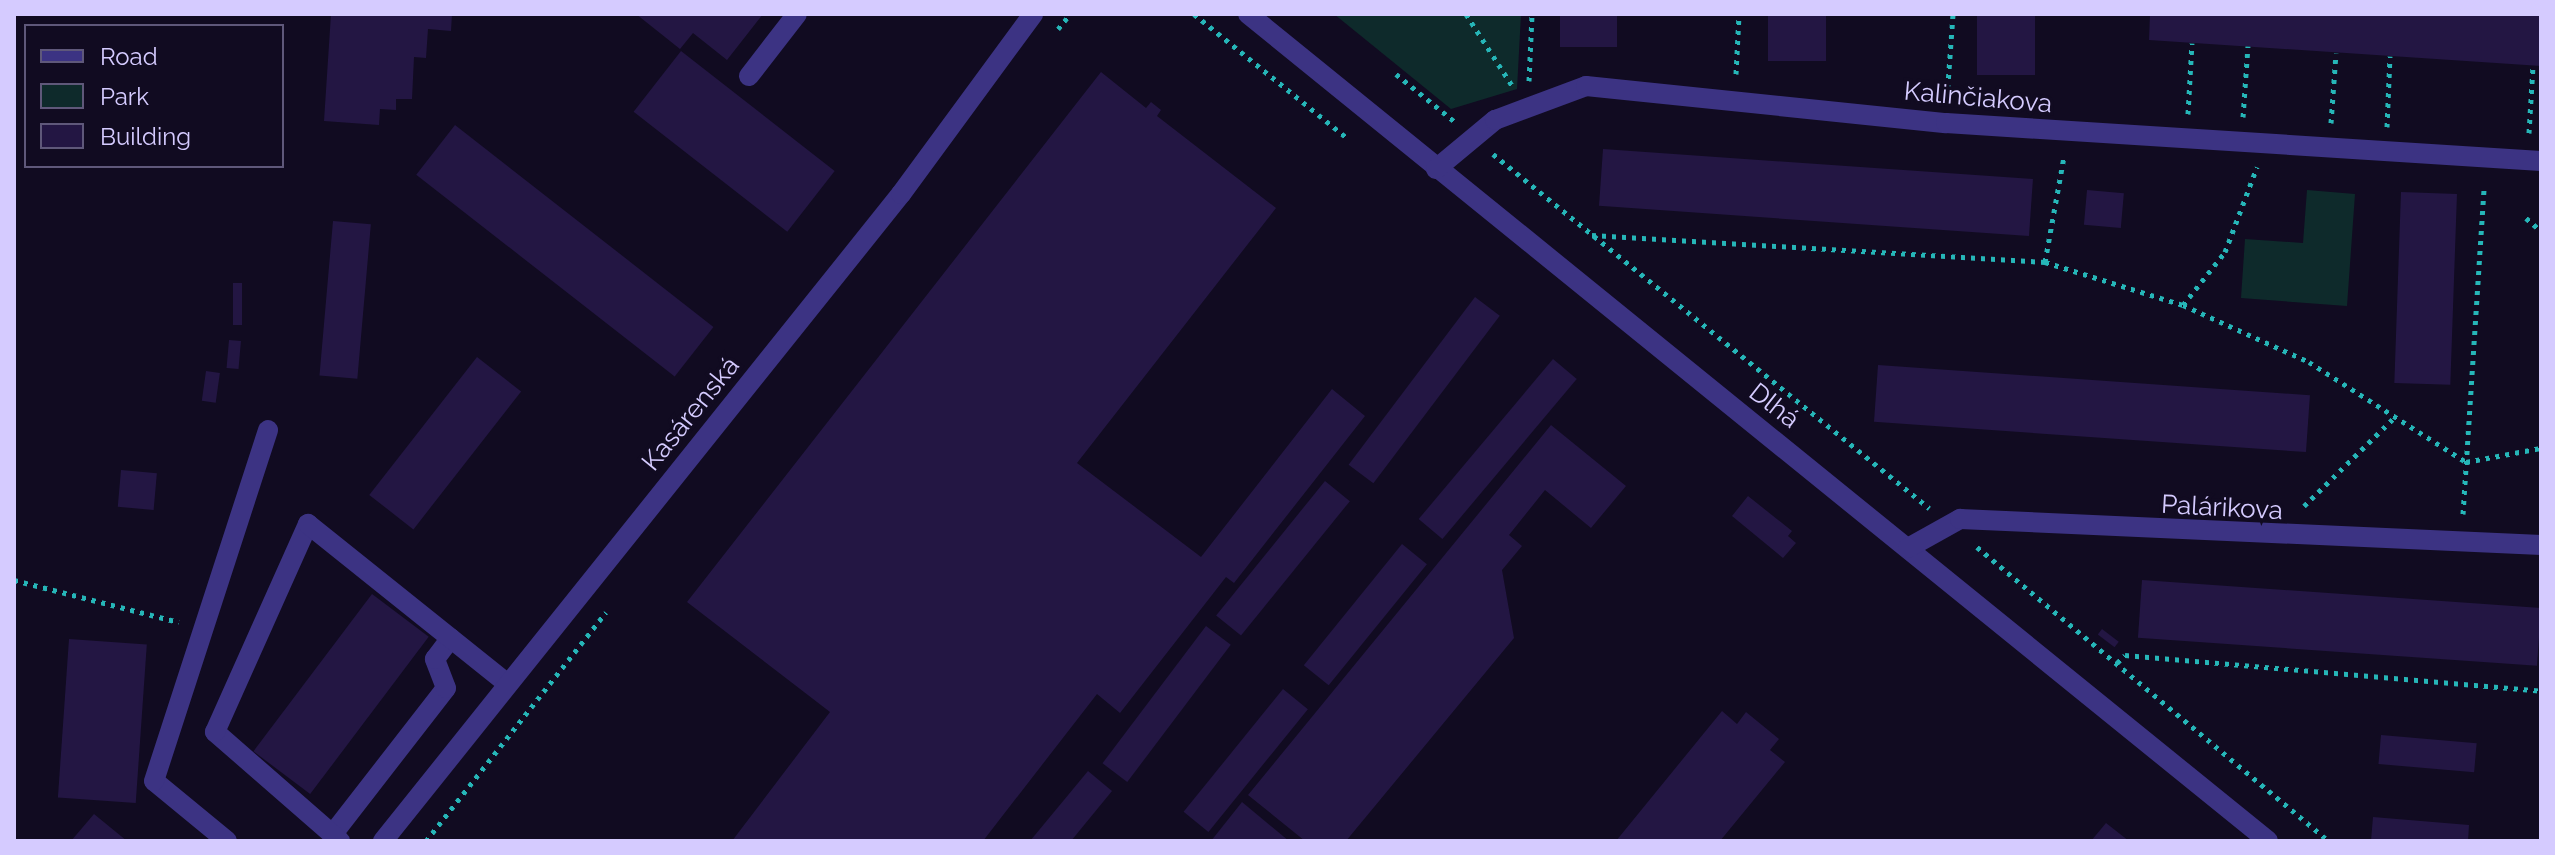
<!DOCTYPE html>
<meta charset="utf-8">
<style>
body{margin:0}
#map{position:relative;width:2555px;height:855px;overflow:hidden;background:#110b21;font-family:Raleway,sans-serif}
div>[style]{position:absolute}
.green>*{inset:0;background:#0e2a2b}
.building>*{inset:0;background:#231643;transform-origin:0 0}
.path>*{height:5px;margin-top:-2.5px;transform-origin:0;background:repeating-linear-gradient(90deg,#26b6b8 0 4px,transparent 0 10px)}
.minor>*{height:20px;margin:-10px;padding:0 10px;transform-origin:10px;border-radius:10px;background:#3c3383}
span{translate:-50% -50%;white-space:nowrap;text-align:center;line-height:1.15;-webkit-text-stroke:7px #110b21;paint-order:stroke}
.street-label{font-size:26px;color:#d5cbff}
.frame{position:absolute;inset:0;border:16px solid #d5cbff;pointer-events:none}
.legend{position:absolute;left:24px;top:24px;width:260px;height:144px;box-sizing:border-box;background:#110b21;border:2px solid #5f587a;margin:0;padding:10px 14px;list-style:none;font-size:24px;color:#d5cbff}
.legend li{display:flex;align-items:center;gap:16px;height:40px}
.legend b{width:40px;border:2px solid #5f587a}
</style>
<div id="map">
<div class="green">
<div style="clip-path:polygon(1334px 14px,1521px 14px,1517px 89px,1451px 109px)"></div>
<div style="clip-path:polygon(2307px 190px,2355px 194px,2347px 306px,2241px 298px,2245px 239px,2303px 243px)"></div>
</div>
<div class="building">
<div style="clip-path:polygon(331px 14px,452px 14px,451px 31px,428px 29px,426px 58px,414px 57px,412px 99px,396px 99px,396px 110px,380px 109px,379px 125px,324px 121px)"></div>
<div style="clip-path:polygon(636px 14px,763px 14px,727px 60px,693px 33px,680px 49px)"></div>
<div style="left:1560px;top:14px;width:57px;height:33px"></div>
<div style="left:1768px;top:14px;width:58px;height:47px"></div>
<div style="left:1977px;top:14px;width:58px;height:61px"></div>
<div style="clip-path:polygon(2150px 14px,2541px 14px,2541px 66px,2149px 40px)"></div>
<div style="left:681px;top:51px;width:195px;height:77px;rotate:38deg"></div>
<div style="clip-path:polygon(1101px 72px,1146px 108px,1151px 102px,1161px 110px,1157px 116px,1276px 208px,1077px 463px,1201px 557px,1332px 389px,1365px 416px,1234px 583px,1226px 577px,1120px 713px,1097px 694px,983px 841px,732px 841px,830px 712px,687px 602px)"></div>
<div style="left:455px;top:125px;width:328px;height:63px;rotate:38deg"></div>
<div style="left:1603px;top:149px;width:431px;height:57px;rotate:4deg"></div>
<div style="left:2087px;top:190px;width:37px;height:35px;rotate:5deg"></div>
<div style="left:2401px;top:192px;width:56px;height:191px;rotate:2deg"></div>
<div style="left:333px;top:221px;width:38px;height:155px;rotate:5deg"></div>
<div style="left:233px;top:283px;width:9px;height:42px"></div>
<div style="left:1475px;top:297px;width:31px;height:210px;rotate:37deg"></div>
<div style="left:229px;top:340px;width:12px;height:28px;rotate:5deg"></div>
<div style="left:477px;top:357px;width:56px;height:175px;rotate:38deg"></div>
<div style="left:1553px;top:359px;width:31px;height:209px;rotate:40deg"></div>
<div style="left:1878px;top:365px;width:433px;height:57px;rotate:4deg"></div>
<div style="left:206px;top:371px;width:14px;height:30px;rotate:8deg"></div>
<div style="clip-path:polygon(1551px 425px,1626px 486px,1591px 528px,1545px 490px,1509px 535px,1522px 546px,1502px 570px,1514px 638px,1346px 841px,1305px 841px,1248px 795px)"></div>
<div style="left:121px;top:470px;width:36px;height:37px;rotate:5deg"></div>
<div style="left:1325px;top:481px;width:32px;height:173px;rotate:39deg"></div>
<div style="clip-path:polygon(1748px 496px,1792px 531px,1788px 536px,1796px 543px,1783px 558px,1732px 516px)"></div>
<div style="left:1402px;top:544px;width:32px;height:156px;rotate:39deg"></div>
<div style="left:2142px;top:580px;width:400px;height:58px;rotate:4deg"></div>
<div style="left:372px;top:594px;width:71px;height:197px;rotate:37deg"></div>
<div style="left:1206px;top:626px;width:31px;height:172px;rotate:37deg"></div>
<div style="left:2102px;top:629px;width:21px;height:7px;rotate:37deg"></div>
<div style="left:69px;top:639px;width:78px;height:159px;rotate:4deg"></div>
<div style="left:1283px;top:689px;width:32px;height:158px;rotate:39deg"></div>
<div style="clip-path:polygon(1722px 711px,1737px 724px,1746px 712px,1779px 739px,1770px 750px,1785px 762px,1720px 841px,1616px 841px)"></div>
<div style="left:2381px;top:735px;width:96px;height:29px;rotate:5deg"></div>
<div style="clip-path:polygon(1088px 771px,1112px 791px,1103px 802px,1071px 841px,1030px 841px)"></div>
<div style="clip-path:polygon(1242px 802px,1289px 841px,1211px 841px)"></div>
<div style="clip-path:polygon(94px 814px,127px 841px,71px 841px)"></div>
<div style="clip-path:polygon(2373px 817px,2469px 825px,2468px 841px,2371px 841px)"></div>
<div style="clip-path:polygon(2106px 823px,2129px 841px,2091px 841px)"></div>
</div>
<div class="path">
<div style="left:1194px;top:14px;width:196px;rotate:39deg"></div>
<div style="left:1466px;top:14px;width:87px;rotate:57.2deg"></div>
<div style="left:1058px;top:29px;width:19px;rotate:-51deg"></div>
<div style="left:1396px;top:74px;width:76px;rotate:39.1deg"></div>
<div style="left:1736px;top:74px;width:60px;rotate:-87.1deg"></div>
<div style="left:1529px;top:81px;width:67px;rotate:-87.4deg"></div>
<div style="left:1947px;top:98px;width:84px;rotate:-85.9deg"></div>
<div style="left:2188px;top:114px;width:71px;rotate:-86.8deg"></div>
<div style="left:2243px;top:117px;width:71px;rotate:-86deg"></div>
<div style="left:2331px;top:123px;width:70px;rotate:-85.9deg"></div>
<div style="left:2387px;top:127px;width:71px;rotate:-87.6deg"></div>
<div style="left:2529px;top:133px;width:67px;rotate:-86.6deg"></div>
<div style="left:1493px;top:154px;width:562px;rotate:39.07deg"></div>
<div style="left:2526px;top:218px;width:20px;rotate:41deg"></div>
<div style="left:1592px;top:235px;width:454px;rotate:3.4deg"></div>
<div style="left:2045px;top:262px;width:108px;rotate:-79.8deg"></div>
<div style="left:2045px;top:262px;width:145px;rotate:17.3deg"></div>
<div style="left:2183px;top:305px;width:138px;rotate:24.3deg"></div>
<div style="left:2309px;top:362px;width:186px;rotate:32.5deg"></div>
<div style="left:2466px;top:462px;width:76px;rotate:-10.6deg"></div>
<div style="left:2183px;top:305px;width:68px;rotate:-51.6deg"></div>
<div style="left:2225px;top:252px;width:91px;rotate:-69.4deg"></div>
<div style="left:2304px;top:506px;width:127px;rotate:-44.4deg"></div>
<div style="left:2463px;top:514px;width:330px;rotate:-86.3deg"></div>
<div style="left:1977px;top:547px;width:459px;rotate:39.9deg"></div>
<div style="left:14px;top:580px;width:170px;rotate:14.3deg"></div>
<div style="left:2117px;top:663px;width:11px;rotate:-45deg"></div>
<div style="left:2125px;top:655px;width:418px;rotate:4.9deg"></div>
<div style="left:426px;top:841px;width:291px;rotate:-51.8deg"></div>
</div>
<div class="minor">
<div style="left:1248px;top:14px;width:1313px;rotate:39.03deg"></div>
<div style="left:749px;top:76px;width:78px;rotate:-52.3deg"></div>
<div style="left:1436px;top:169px;width:77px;rotate:-39.7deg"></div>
<div style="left:1495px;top:120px;width:97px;rotate:-20.5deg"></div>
<div style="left:1586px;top:86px;width:362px;rotate:5.9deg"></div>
<div style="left:1946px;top:123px;width:596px;rotate:3.65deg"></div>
<div style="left:1908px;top:548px;width:60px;rotate:-29.1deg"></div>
<div style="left:1960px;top:519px;width:582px;rotate:2.56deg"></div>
<div style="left:332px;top:835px;width:186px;rotate:-52.2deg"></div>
<div style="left:446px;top:688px;width:31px;rotate:-111deg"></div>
<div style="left:435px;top:659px;width:26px;rotate:-53deg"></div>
<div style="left:227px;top:841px;width:94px;rotate:-140.6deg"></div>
<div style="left:154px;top:781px;width:369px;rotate:-72deg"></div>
<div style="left:340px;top:841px;width:166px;rotate:-138.9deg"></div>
<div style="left:215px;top:732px;width:228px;rotate:-65.9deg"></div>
<div style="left:308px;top:524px;width:256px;rotate:38.7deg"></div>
<div style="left:383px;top:841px;width:829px;rotate:-51.32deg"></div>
<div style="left:901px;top:194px;width:223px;rotate:-53.7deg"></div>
</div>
<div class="street-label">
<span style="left:1978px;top:98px;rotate:5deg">Kalinčiakova</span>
<span style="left:1774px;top:406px;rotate:38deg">Dlhá</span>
<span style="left:691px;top:414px;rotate:-51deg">Kasárenská</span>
<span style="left:2222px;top:508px;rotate:3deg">Palárikova</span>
</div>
<div class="frame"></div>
<ul class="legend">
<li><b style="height:10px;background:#3c3383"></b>Road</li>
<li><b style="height:22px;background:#0e2a2b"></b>Park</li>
<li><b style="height:22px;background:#231643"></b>Building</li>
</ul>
</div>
